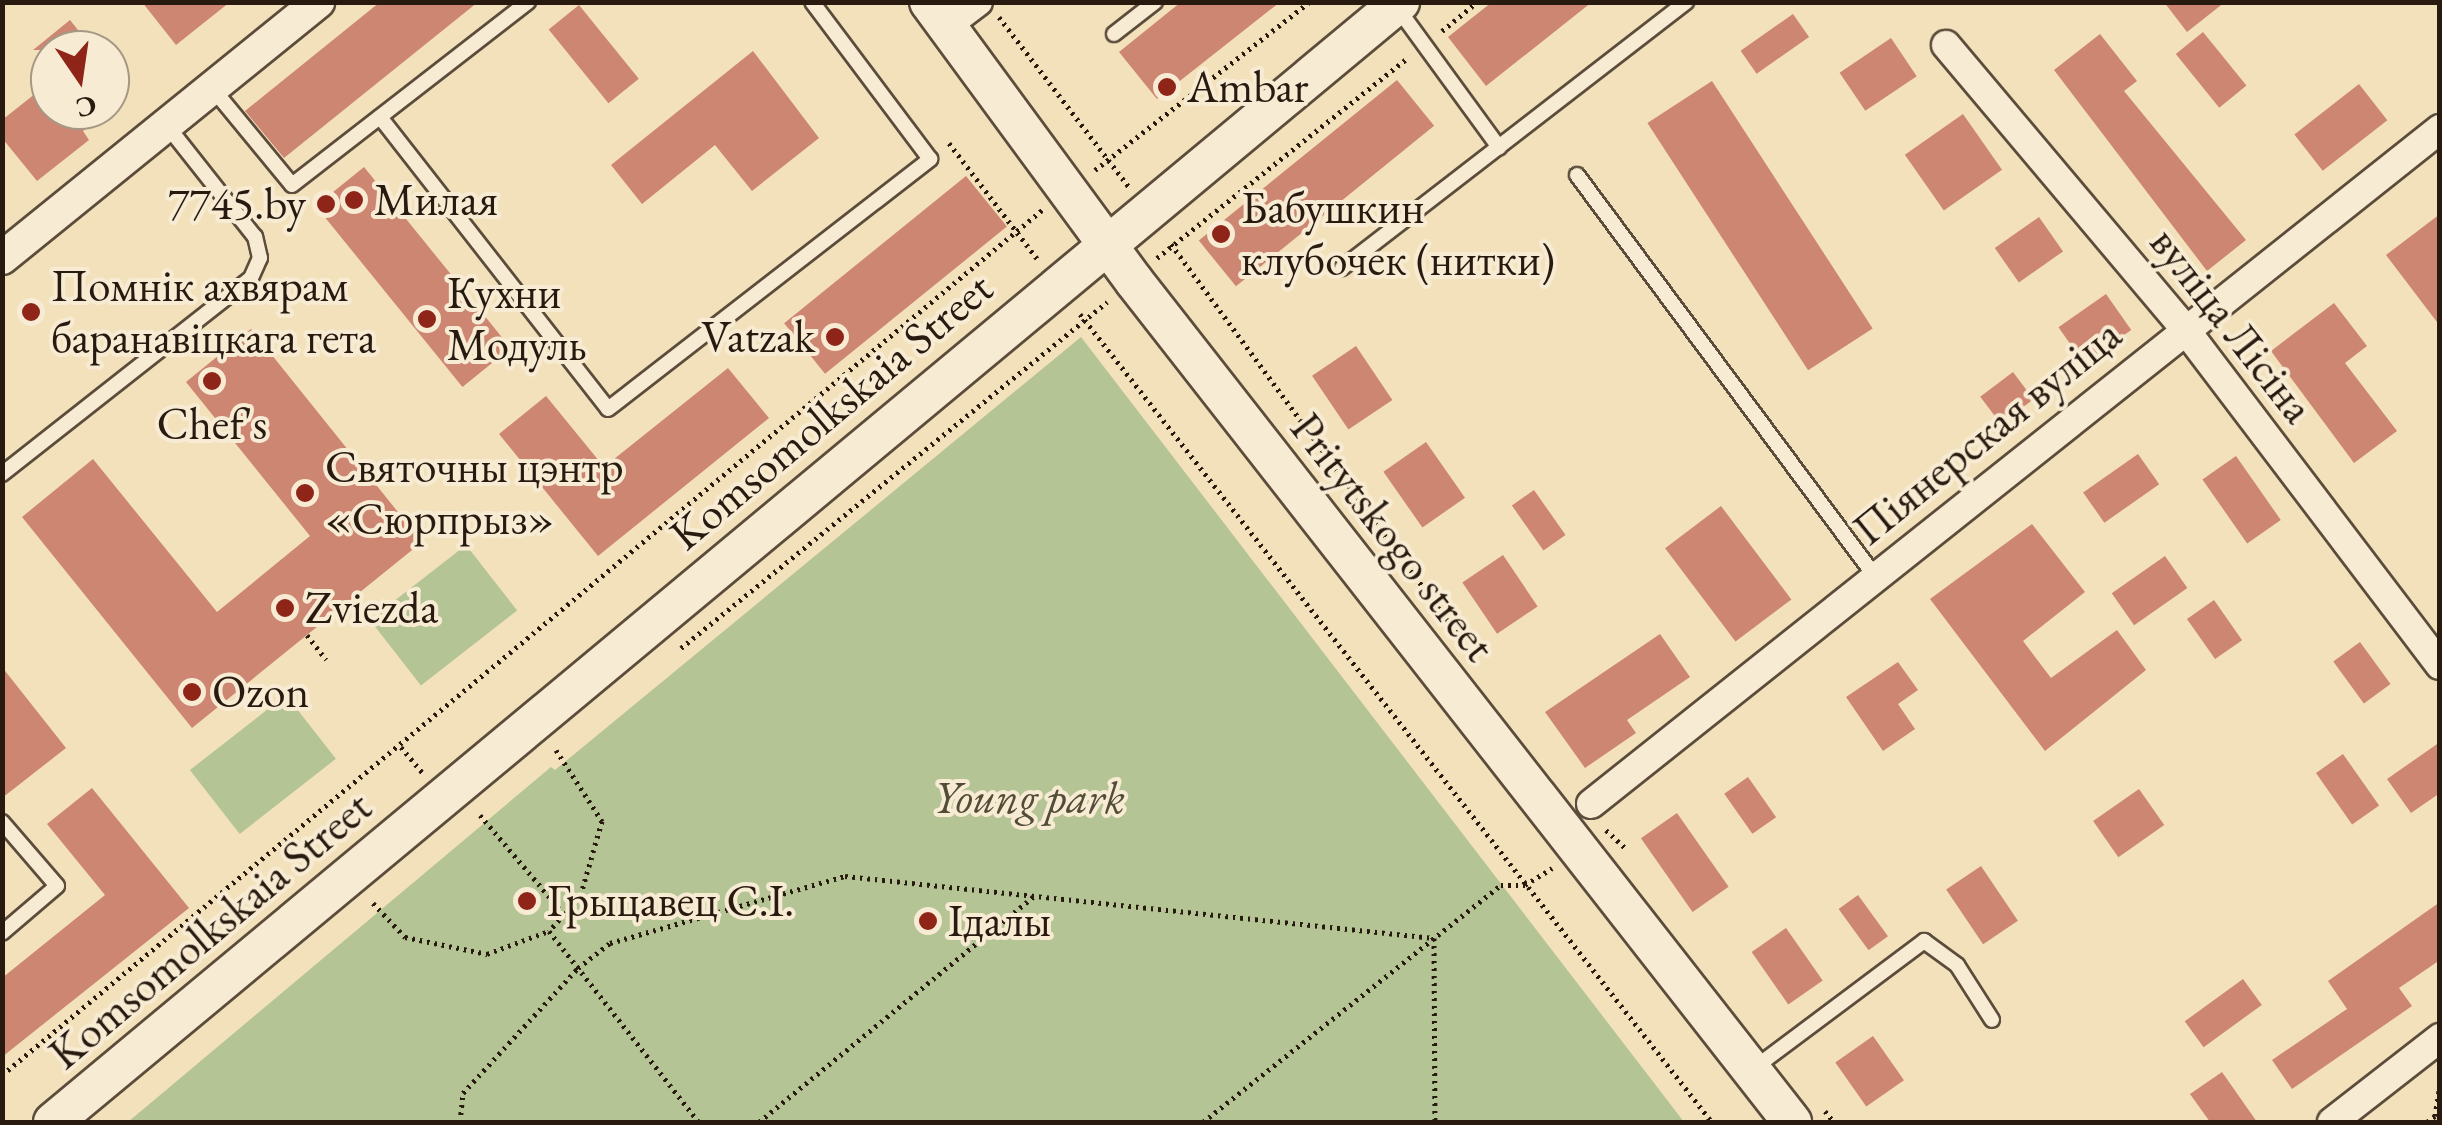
<!DOCTYPE html>
<meta charset="utf-8">
<style>
body{margin:0}
#map{position:relative;width:2442px;height:1125px;overflow:hidden;background:#f3e1bb;font-family:"EB Garamond",serif}
div>[style]{position:absolute}
.green>*{inset:0;background:#b4c495;transform-origin:0 0}
.building>*{inset:0;background:#cd8672;transform-origin:0 0}
.path>*{height:5px;margin-top:-2.5px;transform-origin:0;background:repeating-linear-gradient(90deg,#291a10 0 2.5px,transparent 0 7.5px)}
.roads{filter:drop-shadow(2px 0 #5c4c3b) drop-shadow(-2px 0 #5c4c3b) drop-shadow(0 2px #5c4c3b) drop-shadow(0 -2px #5c4c3b)}
.service>*{height:14px;margin:-7px;padding:0 7px;transform-origin:7px;border-radius:7px;background:#f7ecd3}
.minor>*{height:28px;margin:-14px;padding:0 14px;transform-origin:14px;border-radius:14px;background:#f7ecd3}
.tertiary>*{height:32px;margin:-16px;padding:0 16px;transform-origin:16px;border-radius:16px;background:#f7ecd3}
.secondary>*{height:38px;margin:-19px;padding:0 19px;transform-origin:19px;border-radius:19px;background:#f7ecd3}
.dots>*{width:28px;height:28px;translate:-50% -50%;box-sizing:border-box;border:5px solid #f7ecd3;border-radius:50%}
span{translate:-50% -50%;white-space:nowrap;text-align:center;line-height:1.15;-webkit-text-stroke:8px #f7ecd3;paint-order:stroke}
.poi-label{font-size:45px;color:#291a10}
.left{translate:0 -50%;text-align:left}
.right{translate:-100% -50%;text-align:right}
.street-label{font-size:45px;color:#291a10}
.park-label{font-size:45px;color:#534d38;font-style:italic}
.frame{position:absolute;inset:0;border:5px solid #291a10;pointer-events:none}
.north{position:absolute;left:30px;top:30px;width:100px;height:100px;box-sizing:border-box;background:#f7ecd3;border:2px solid #a59885;border-radius:50%;rotate:167deg;font-size:28px;font-weight:700;line-height:40px;text-align:center;color:#291a10}
.north::after{content:'';display:block;margin:auto;width:35px;height:45px;background:#8f2418;clip-path:polygon(50% 0,100% 100%,50% 72%,0 100%)}
</style>
<div id="map">
<div class="green">
<div style="clip-path:polygon(1081px 337px,1684px 1122px,128px 1122px,551px 767px,555px 770px)"></div>
<div style="left:466px;top:545px;width:83px;height:122px;rotate:52deg"></div>
<div style="left:286px;top:695px;width:81px;height:122px;rotate:52deg"></div>
</div>
<div class="building">
<div style="clip-path:polygon(142px 2px,230px 2px,176px 45px)"></div>
<div style="clip-path:polygon(380px 2px,478px 2px,284px 158px,245px 111px)"></div>
<div style="clip-path:polygon(1181px 2px,1280px 2px,1157px 99px,1119px 52px)"></div>
<div style="clip-path:polygon(1492px 2px,1592px 2px,1486px 86px,1448px 37px)"></div>
<div style="clip-path:polygon(2164px 2px,2225px 2px,2187px 32px)"></div>
<div style="left:579px;top:5px;width:95px;height:39px;rotate:51deg"></div>
<div style="left:1793px;top:14px;width:28px;height:64px;rotate:55deg"></div>
<div style="clip-path:polygon(70px 20px,94px 50px,33px 50px)"></div>
<div style="left:2203px;top:32px;width:69px;height:35px;rotate:51deg"></div>
<div style="clip-path:polygon(2100px 34px,2137px 81px,2124px 91px,2246px 240px,2207px 271px,2054px 70px)"></div>
<div style="left:1891px;top:38px;width:46px;height:62px;rotate:56deg"></div>
<div style="clip-path:polygon(753px 51px,819px 138px,752px 191px,715px 145px,642px 204px,611px 165px)"></div>
<div style="left:1397px;top:80px;width:59px;height:255px;rotate:51deg"></div>
<div style="left:1712px;top:81px;width:295px;height:77px;rotate:57deg"></div>
<div style="clip-path:polygon(50px 82px,50px 110px,109px 110px,83px 131px,89px 140px,37px 181px,2px 138px,2px 120px)"></div>
<div style="left:2359px;top:84px;width:46px;height:82px;rotate:52deg"></div>
<div style="left:1963px;top:114px;width:68px;height:71px;rotate:55deg"></div>
<div style="left:364px;top:167px;width:233px;height:62px;rotate:51deg"></div>
<div style="left:966px;top:176px;width:65px;height:234px;rotate:51deg"></div>
<div style="clip-path:polygon(2440px 214px,2440px 326px,2386px 255px)"></div>
<div style="left:2039px;top:217px;width:42px;height:54px;rotate:55deg"></div>
<div style="left:2106px;top:294px;width:44px;height:58px;rotate:55deg"></div>
<div style="clip-path:polygon(2334px 303px,2367px 346px,2345px 363px,2397px 431px,2354px 463px,2271px 351px)"></div>
<div style="clip-path:polygon(251px 329px,422px 542px,192px 728px,22px 517px,93px 459px,217px 612px,310px 536px,186px 382px)"></div>
<div style="left:1356px;top:346px;width:65px;height:53px;rotate:56deg"></div>
<div style="clip-path:polygon(728px 368px,769px 418px,598px 556px,499px 434px,546px 396px,604px 467px)"></div>
<div style="left:2013px;top:372px;width:34px;height:41px;rotate:53deg"></div>
<div style="left:1426px;top:442px;width:68px;height:52px;rotate:55deg"></div>
<div style="left:2138px;top:454px;width:37px;height:67px;rotate:55deg"></div>
<div style="left:2236px;top:456px;width:78px;height:41px;rotate:55deg"></div>
<div style="left:1534px;top:490px;width:55px;height:27px;rotate:55deg"></div>
<div style="left:1721px;top:506px;width:117px;height:70px;rotate:53deg"></div>
<div style="clip-path:polygon(2032px 524px,2085px 592px,2023px 641px,2051px 678px,2117px 630px,2146px 670px,2045px 751px,1930px 599px)"></div>
<div style="left:1503px;top:555px;width:62px;height:49px;rotate:56deg"></div>
<div style="left:2165px;top:556px;width:39px;height:65px;rotate:55deg"></div>
<div style="left:2214px;top:600px;width:49px;height:33px;rotate:55deg"></div>
<div style="clip-path:polygon(1660px 634px,1690px 677px,1627px 720px,1636px 733px,1585px 768px,1545px 712px)"></div>
<div style="left:2360px;top:642px;width:52px;height:33px;rotate:54deg"></div>
<div style="clip-path:polygon(1898px 662px,1918px 690px,1898px 704px,1915px 729px,1883px 751px,1846px 697px)"></div>
<div style="clip-path:polygon(2px 667px,66px 748px,2px 798px)"></div>
<div style="clip-path:polygon(2440px 742px,2440px 793px,2411px 813px,2387px 779px)"></div>
<div style="left:2343px;top:754px;width:63px;height:33px;rotate:55deg"></div>
<div style="left:1748px;top:777px;width:49px;height:29px;rotate:55deg"></div>
<div style="clip-path:polygon(92px 788px,189px 908px,2px 1057px,2px 978px,105px 895px,47px 824px)"></div>
<div style="left:2139px;top:789px;width:44px;height:56px;rotate:55deg"></div>
<div style="left:1677px;top:813px;width:90px;height:44px;rotate:55deg"></div>
<div style="left:1981px;top:866px;width:66px;height:42px;rotate:56deg"></div>
<div style="left:1858px;top:895px;width:51px;height:24px;rotate:54deg"></div>
<div style="clip-path:polygon(2440px 902px,2440px 960px,2399px 988px,2412px 1006px,2292px 1089px,2272px 1060px,2347px 1009px,2328px 981px)"></div>
<div style="left:1786px;top:928px;width:64px;height:42px;rotate:55deg"></div>
<div style="left:2243px;top:979px;width:32px;height:72px;rotate:54deg"></div>
<div style="left:1873px;top:1036px;width:54px;height:46px;rotate:55deg"></div>
<div style="clip-path:polygon(2222px 1072px,2257px 1122px,2210px 1122px,2190px 1094px)"></div>
</div>
<div class="path">
<div style="left:999px;top:17px;width:214px;rotate:52.6deg"></div>
<div style="left:1442px;top:31px;width:45px;rotate:-39.6deg"></div>
<div style="left:949px;top:143px;width:148px;rotate:52.7deg"></div>
<div style="left:1095px;top:170px;width:272px;rotate:-38.1deg"></div>
<div style="left:1171px;top:244px;width:484px;rotate:53.7deg"></div>
<div style="left:1157px;top:258px;width:319px;rotate:-38.6deg"></div>
<div style="left:1080px;top:314px;width:1026px;rotate:51.97deg"></div>
<div style="left:307px;top:635px;width:31px;rotate:52deg"></div>
<div style="left:681px;top:648px;width:549px;rotate:-39.08deg"></div>
<div style="left:401px;top:747px;width:34px;rotate:50deg"></div>
<div style="left:556px;top:750px;width:85px;rotate:57.1deg"></div>
<div style="left:602px;top:821px;width:79px;rotate:106.1deg"></div>
<div style="left:580px;top:897px;width:23px;rotate:133deg"></div>
<div style="left:480px;top:815px;width:130px;rotate:49.7deg"></div>
<div style="left:564px;top:914px;width:23px;rotate:131deg"></div>
<div style="left:549px;top:931px;width:243px;rotate:51.9deg"></div>
<div style="left:1606px;top:830px;width:25px;rotate:43deg"></div>
<div style="left:373px;top:903px;width:47px;rotate:46.7deg"></div>
<div style="left:405px;top:937px;width:84px;rotate:11.7deg"></div>
<div style="left:487px;top:954px;width:66px;rotate:-20.4deg"></div>
<div style="left:2px;top:1075px;width:1353px;rotate:-39.75deg"></div>
<div style="left:1825px;top:1111px;width:14px;rotate:51deg"></div>
<div style="left:460px;top:1122px;width:29px;rotate:-84deg"></div>
<div style="left:463px;top:1093px;width:170px;rotate:-47.4deg"></div>
<div style="left:578px;top:968px;width:41px;rotate:-38deg"></div>
<div style="left:610px;top:943px;width:244px;rotate:-15.9deg"></div>
<div style="left:845px;top:876px;width:592px;rotate:6.01deg"></div>
<div style="left:1434px;top:938px;width:184px;rotate:89.7deg"></div>
<div style="left:759px;top:1122px;width:356px;rotate:-39.4deg"></div>
<div style="left:1203px;top:1122px;width:381px;rotate:-38.5deg"></div>
<div style="left:1501px;top:885px;width:24px"></div>
<div style="left:1525px;top:885px;width:32px;rotate:-32deg"></div>
<div style="left:2427px;top:1122px;width:10px;rotate:-37deg"></div>
<div style="left:2435px;top:1116px;width:31px;rotate:-81deg"></div>
</div>
<div class="roads">
<div class="service">
<div style="left:1396px;top:6px;width:175px;rotate:53.9deg"></div>
<div style="left:1114px;top:34px;width:52px;rotate:-38deg"></div>
<div style="left:213px;top:89px;width:124px;rotate:50.5deg"></div>
<div style="left:292px;top:185px;width:299px;rotate:-37.8deg"></div>
<div style="left:380px;top:117px;width:370px;rotate:52deg"></div>
<div style="left:608px;top:409px;width:408px;rotate:-37.8deg"></div>
<div style="left:930px;top:159px;width:196px;rotate:-126.9deg"></div>
<div style="left:1577px;top:175px;width:500px;rotate:53.4deg"></div>
<div style="left:1342px;top:268px;width:435px;rotate:-37.7deg"></div>
<div style="left:2px;top:474px;width:317px;rotate:-38.2deg"></div>
<div style="left:251px;top:278px;width:22px;rotate:-66deg"></div>
<div style="left:260px;top:258px;width:22px;rotate:-103deg"></div>
<div style="left:255px;top:237px;width:140px;rotate:-128.3deg"></div>
<div style="left:2px;top:822px;width:84px;rotate:49.3deg"></div>
<div style="left:57px;top:886px;width:72px;rotate:139.5deg"></div>
<div style="left:1753px;top:1069px;width:214px;rotate:-36.8deg"></div>
<div style="left:1924px;top:941px;width:41px;rotate:36deg"></div>
<div style="left:1957px;top:965px;width:65px;rotate:57.5deg"></div>
</div>
<div class="minor">
<div style="left:946px;top:26px;width:40px;rotate:-37deg"></div>
<div style="left:1946px;top:45px;width:370px;rotate:49.9deg"></div>
<div style="left:2184px;top:328px;width:423px;rotate:52.8deg"></div>
<div style="left:1591px;top:804px;width:1085px;rotate:-38.49deg"></div>
<div style="left:2332px;top:1122px;width:137px;rotate:-37.9deg"></div>
</div>
<div class="tertiary">
<div style="left:2px;top:258px;width:407px;rotate:-39deg"></div>
</div>
<div class="secondary">
<div style="left:929px;top:2px;width:346px;rotate:53.7deg"></div>
<div style="left:1134px;top:281px;width:1068px;rotate:51.96deg"></div>
<div style="left:53px;top:1122px;width:1752px;rotate:-39.74deg"></div>
</div>
</div>
<div class="dots">
<div style="left:1167px;top:87px;background:#8f2418"></div>
<div style="left:354px;top:200px;background:#8f2418"></div>
<div style="left:326px;top:204px;background:#8f2418"></div>
<div style="left:1221px;top:234px;background:#8f2418"></div>
<div style="left:31px;top:312px;background:#8f2418"></div>
<div style="left:427px;top:319px;background:#8f2418"></div>
<div style="left:835px;top:337px;background:#8f2418"></div>
<div style="left:212px;top:381px;background:#8f2418"></div>
<div style="left:305px;top:493px;background:#8f2418"></div>
<div style="left:285px;top:608px;background:#8f2418"></div>
<div style="left:192px;top:692px;background:#8f2418"></div>
<div style="left:527px;top:901px;background:#8f2418"></div>
<div style="left:928px;top:921px;background:#8f2418"></div>
</div>
<div class="poi-label">
<span class="left" style="left:1187px;top:87px">Ambar</span>
<span class="left" style="left:374px;top:200px">Милая</span>
<span class="right" style="left:306px;top:204px">7745.by</span>
<span class="left" style="left:1241px;top:234px">Бабушкин<br>клубочек (нитки)</span>
<span class="left" style="left:51px;top:312px">Помнік ахвярам<br>баранавіцкага гета</span>
<span class="left" style="left:447px;top:319px">Кухни<br>Модуль</span>
<span class="right" style="left:815px;top:337px">Vatzak</span>
<span style="left:212px;top:424px">Chef's</span>
<span class="left" style="left:325px;top:493px">Святочны цэнтр<br>«Сюрпрыз»</span>
<span class="left" style="left:305px;top:608px">Zviezda</span>
<span class="left" style="left:212px;top:692px">Ozon</span>
<span class="left" style="left:547px;top:901px">Грыцавец С.І.</span>
<span class="left" style="left:948px;top:921px">Ідалы</span>
</div>
<div class="street-label">
<span style="left:2232px;top:325px;rotate:52deg">вуліца Лісіна</span>
<span style="left:831px;top:411px;rotate:-40deg">Komsomolkskaia Street</span>
<span style="left:1987px;top:432px;rotate:-39deg">Піянерская вуліца</span>
<span style="left:1393px;top:537px;rotate:52deg">Pritytskogo street</span>
<span style="left:210px;top:930px;rotate:-40deg">Komsomolkskaia Street</span>
</div>
<div class="park-label">
<span style="left:1029px;top:798px">Young park</span>
</div>
<div class="frame"></div>
<div class="north">С</div>
</div>
